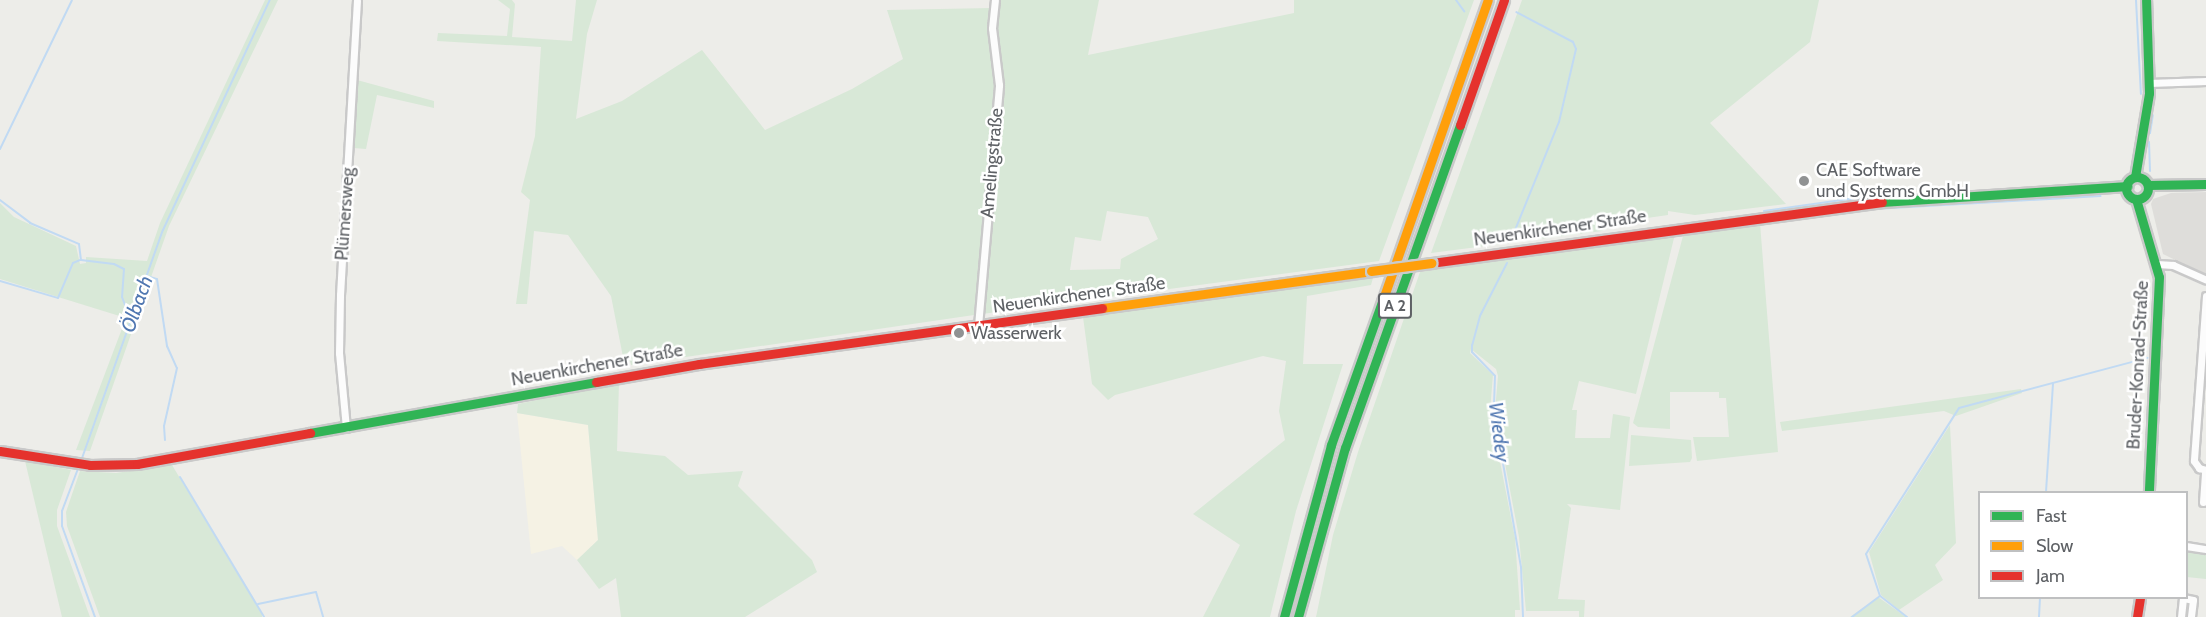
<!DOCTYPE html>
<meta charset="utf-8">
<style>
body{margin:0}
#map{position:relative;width:2206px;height:617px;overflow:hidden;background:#edede9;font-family:Cabin,sans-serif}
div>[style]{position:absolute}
.commercial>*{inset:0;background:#f5f2e4}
.industrial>*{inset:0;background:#deddda}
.green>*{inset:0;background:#d8e8d7}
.stream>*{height:2px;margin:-1px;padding:0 1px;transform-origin:1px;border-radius:1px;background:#c1daf3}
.roads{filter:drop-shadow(2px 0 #c9c9c9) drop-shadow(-2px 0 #c9c9c9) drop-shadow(0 2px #c9c9c9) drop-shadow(0 -2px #c9c9c9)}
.street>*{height:7px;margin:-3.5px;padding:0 3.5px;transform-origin:3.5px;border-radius:3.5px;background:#fcfcfc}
.fast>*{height:9px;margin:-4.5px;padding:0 4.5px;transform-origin:4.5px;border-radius:4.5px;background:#30b455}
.fast>.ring{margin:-4.5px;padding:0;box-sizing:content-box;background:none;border:9px solid #30b455;border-radius:50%}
.slow>*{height:9px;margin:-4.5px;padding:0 4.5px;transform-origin:4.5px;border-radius:4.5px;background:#ff9f0a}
.jam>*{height:9px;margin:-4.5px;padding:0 4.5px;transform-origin:4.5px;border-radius:4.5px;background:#e5322d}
.bridges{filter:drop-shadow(2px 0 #cacbcb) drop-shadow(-2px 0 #cacbcb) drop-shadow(0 2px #cacbcb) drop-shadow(0 -2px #cacbcb)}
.slow-bridge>*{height:9px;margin:-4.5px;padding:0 4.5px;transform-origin:4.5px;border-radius:4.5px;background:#ff9f0a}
.dots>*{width:16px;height:16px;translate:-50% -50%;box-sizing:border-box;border:3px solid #fff;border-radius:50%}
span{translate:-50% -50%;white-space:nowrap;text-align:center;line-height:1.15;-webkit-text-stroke:5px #fff;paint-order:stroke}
.shield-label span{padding:2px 4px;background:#fff;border:2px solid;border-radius:4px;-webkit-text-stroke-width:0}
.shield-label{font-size:16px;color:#5e6165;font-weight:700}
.street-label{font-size:18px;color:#5e6165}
.poi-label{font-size:18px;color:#5e6165}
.left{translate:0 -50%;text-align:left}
.water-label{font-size:20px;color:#5077b1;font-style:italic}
.legend{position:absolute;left:1978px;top:491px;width:210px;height:108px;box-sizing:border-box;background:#fff;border:2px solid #bfc0c1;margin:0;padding:8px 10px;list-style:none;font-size:18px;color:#5e6165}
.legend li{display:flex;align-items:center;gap:12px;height:30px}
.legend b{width:30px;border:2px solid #bfc0c1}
</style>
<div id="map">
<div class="commercial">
<div style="clip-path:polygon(517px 413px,588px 425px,598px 540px,577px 560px,562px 546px,531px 554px)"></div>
</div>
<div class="industrial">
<div style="clip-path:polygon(2206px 192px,2206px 275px,2163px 254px,2151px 204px,2153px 199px,2171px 193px)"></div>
</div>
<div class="green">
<div style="clip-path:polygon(265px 0,278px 0,169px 226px,90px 451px,76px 450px,126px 318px,0 279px,0 203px,14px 217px,76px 246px,80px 264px,86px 263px,86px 257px,147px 261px,160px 223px)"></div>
<div style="clip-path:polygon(498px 0,512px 0,515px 4px,512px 37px,572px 41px,576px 0,597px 0,587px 34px,576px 119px,622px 101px,702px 50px,765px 130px,852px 89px,903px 59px,887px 10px,991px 8px,988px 28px,996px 84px,974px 315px,631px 365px,630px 361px,624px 362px,611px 296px,568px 235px,534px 231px,527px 304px,516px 304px,530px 200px,521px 192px,535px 136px,541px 47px,437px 41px,438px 33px,507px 36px,510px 9px)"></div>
<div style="clip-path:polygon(evenodd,998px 0,1099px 0,1088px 55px,1294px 13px,1294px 0,1474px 0,1379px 261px,982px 314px,1002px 84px,996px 27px,998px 0,1107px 211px,1148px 217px,1158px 239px,1121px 259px,1120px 269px,1070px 270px,1075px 237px,1101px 241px,1107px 211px)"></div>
<div style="clip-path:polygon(1522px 0,1819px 0,1810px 42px,1710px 123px,1786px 204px,1695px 215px,1668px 211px,1668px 215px,1619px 222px,1602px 231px,1431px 253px)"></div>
<div style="clip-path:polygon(357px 80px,434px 101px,434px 108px,377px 95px,366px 149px,354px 148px)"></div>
<div style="clip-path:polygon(1760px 223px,1778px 452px,1697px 461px,1693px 437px,1729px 437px,1726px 398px,1719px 398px,1719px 392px,1670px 392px,1670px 429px,1638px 427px,1633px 423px,1638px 405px,1683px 236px)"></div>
<div style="clip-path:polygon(1675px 234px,1636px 394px,1579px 381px,1572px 410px,1577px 410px,1575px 438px,1610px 438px,1613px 414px,1630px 417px,1620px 510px,1567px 504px,1571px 508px,1558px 599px,1585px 600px,1584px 617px,1579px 617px,1579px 611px,1526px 611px,1519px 537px,1495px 411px,1498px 376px,1496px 369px,1471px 349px,1470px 353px,1493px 375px,1490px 411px,1515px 538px,1520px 610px,1515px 610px,1515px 617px,1316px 617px,1333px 535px,1358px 452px,1420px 272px)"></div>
<div style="clip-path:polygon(1373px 278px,1371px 285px,1307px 296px,1303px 364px,1343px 364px,1296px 511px,1270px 617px,1203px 617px,1240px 545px,1193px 514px,1285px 440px,1279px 411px,1286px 361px,1263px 356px,1115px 395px,1108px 400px,1092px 384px,1083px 317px)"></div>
<div style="clip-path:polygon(619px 383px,617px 451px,665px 456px,688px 475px,743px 471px,738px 486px,812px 560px,817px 572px,745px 617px,621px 617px,616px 578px,599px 589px,577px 560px,598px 540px,588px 425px,517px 413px,518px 404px)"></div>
<div style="clip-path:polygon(2021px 389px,2022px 393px,1956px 416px,1944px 411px,1782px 431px,1780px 422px)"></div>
<div style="clip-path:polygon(1950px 425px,1956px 543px,1935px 565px,1943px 580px,1899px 610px,1881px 595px,1869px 552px)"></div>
<div style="clip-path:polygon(1631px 435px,1691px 440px,1692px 458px,1690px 462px,1629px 466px)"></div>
<div style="clip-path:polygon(25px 461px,71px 470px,57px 510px,57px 526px,90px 617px,62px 617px)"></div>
<div style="clip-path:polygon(172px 465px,262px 614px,262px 617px,100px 617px,67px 526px,66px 512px,80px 471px,116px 473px)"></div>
<div style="clip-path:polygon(2186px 548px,2206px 551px,2206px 579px,2187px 577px)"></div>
<div style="clip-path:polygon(1878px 597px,1906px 617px,1850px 617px)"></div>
</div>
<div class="stream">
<div style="left:1456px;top:0;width:14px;rotate:54deg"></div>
<div style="left:2136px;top:0;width:94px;rotate:87deg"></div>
<div style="left:2150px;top:133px;width:18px;rotate:-81deg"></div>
<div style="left:2149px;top:142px;width:29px;rotate:88deg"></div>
<div style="left:0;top:149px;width:165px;rotate:-64.2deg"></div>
<div style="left:0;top:200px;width:38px;rotate:37deg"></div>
<div style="left:30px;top:223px;width:53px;rotate:23.2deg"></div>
<div style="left:79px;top:244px;width:16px;rotate:83deg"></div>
<div style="left:81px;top:260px;width:33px;rotate:7deg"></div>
<div style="left:114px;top:264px;width:11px;rotate:27deg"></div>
<div style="left:124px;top:269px;width:28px;rotate:94deg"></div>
<div style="left:122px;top:297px;width:9px;rotate:69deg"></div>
<div style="left:125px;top:305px;width:11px;rotate:27deg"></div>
<div style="left:1764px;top:211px;width:100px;rotate:-8deg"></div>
<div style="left:1863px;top:197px;width:107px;rotate:-2.7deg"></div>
<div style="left:1840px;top:211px;width:261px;rotate:-3.3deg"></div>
<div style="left:347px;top:224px;width:75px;rotate:-85.4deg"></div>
<div style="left:1511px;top:240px;width:127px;rotate:-67.9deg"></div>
<div style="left:1559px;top:122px;width:75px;rotate:-76.9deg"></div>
<div style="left:1576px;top:49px;width:8px;rotate:-113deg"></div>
<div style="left:1573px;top:42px;width:64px;rotate:-152.2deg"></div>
<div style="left:1507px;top:263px;width:59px;rotate:117deg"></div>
<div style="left:1480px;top:316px;width:30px;rotate:105deg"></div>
<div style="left:1472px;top:345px;width:7px;rotate:90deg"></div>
<div style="left:1472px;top:352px;width:33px;rotate:46deg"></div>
<div style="left:1495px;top:376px;width:35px;rotate:92deg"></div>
<div style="left:1494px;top:411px;width:158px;rotate:80.2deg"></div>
<div style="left:1521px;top:567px;width:50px;rotate:87.7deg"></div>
<div style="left:147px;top:276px;width:10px;rotate:17deg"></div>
<div style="left:157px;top:279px;width:68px;rotate:81.5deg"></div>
<div style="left:167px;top:346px;width:24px;rotate:66deg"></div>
<div style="left:177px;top:368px;width:59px;rotate:102.6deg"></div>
<div style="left:164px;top:426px;width:14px;rotate:86deg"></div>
<div style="left:0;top:281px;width:60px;rotate:16.3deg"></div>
<div style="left:58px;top:298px;width:38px;rotate:-67deg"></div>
<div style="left:73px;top:263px;width:8px;rotate:-23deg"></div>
<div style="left:343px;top:340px;width:22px;rotate:90deg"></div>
<div style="left:81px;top:461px;width:245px;rotate:-70.5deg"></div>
<div style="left:163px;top:230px;width:254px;rotate:-65.1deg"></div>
<div style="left:79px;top:466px;width:48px;rotate:110.7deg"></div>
<div style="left:62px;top:511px;width:15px;rotate:90deg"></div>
<div style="left:62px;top:526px;width:97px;rotate:70.1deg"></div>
<div style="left:180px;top:477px;width:163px;rotate:59deg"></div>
<div style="left:2046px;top:492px;width:109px;rotate:-86.3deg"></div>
<div style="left:258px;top:604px;width:59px;rotate:-11.7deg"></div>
<div style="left:316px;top:592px;width:26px;rotate:74deg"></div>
<div style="left:1852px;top:617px;width:35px;rotate:-37deg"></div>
<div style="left:1907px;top:617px;width:34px;rotate:-142deg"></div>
<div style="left:1880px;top:596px;width:44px;rotate:-108.4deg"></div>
<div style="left:1866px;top:554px;width:173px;rotate:-57.5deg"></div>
<div style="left:1959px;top:408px;width:195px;rotate:-14.9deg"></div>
<div style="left:2039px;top:617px;width:19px;rotate:-87deg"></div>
</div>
<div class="roads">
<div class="street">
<div style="left:2149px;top:83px;width:57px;rotate:-2deg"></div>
<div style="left:2157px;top:264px;width:16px;rotate:4deg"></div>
<div style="left:2173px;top:265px;width:36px;rotate:24deg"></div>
<div style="left:2206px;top:296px;width:165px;rotate:94.2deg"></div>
<div style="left:2194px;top:461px;width:9px;rotate:54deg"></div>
<div style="left:2199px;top:468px;width:7px;rotate:16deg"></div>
<div style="left:978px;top:326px;width:242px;rotate:-85deg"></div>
<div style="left:999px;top:85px;width:57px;rotate:-97deg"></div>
<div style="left:992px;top:28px;width:28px;rotate:-84deg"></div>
<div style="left:346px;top:428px;width:75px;rotate:-95.3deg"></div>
<div style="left:339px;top:353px;width:58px;rotate:-89deg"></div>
<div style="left:340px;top:295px;width:295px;rotate:-86.7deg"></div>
<div style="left:2203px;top:502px;width:32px;rotate:-86deg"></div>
<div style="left:2186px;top:546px;width:20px;rotate:9deg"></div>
<div style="left:2181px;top:617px;width:19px;rotate:-84deg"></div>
<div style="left:2183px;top:598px;width:10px;rotate:11deg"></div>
<div style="left:2193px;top:600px;width:17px;rotate:97deg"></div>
</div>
<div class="fast">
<div class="ring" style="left:2126px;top:177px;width:13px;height:13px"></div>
<div style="left:2135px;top:177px;width:85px;rotate:-80.5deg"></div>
<div style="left:2149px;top:93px;width:93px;rotate:-91.8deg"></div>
<div style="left:2148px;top:185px;width:58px;rotate:-1deg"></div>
<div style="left:2136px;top:199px;width:81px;rotate:73.6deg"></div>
<div style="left:2159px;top:277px;width:215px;rotate:92.7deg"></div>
<div style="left:1882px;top:202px;width:246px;rotate:-3.7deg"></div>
<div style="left:310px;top:433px;width:291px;rotate:-10.1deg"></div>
<div style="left:1284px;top:617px;width:178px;rotate:-74.7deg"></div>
<div style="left:1331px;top:445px;width:152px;rotate:-70.4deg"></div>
<div style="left:1298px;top:617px;width:175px;rotate:-74.5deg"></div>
<div style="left:1345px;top:448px;width:343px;rotate:-70.4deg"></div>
</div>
<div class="slow">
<div style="left:1382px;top:302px;width:320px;rotate:-70.7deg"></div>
<div style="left:1102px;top:308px;width:272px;rotate:-7.8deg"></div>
</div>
<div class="jam">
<div style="left:1460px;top:125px;width:133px;rotate:-70.6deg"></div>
<div style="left:1431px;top:263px;width:455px;rotate:-7.7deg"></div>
<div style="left:596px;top:382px;width:105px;rotate:-9.9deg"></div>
<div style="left:699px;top:364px;width:407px;rotate:-7.9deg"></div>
<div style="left:0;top:451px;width:91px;rotate:8.8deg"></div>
<div style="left:90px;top:465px;width:47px;rotate:-1.2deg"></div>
<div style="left:137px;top:464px;width:176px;rotate:-10.2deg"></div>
<div style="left:2137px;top:617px;width:19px;rotate:-81deg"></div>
</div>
</div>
<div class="bridges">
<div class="slow-bridge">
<div style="left:1371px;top:271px;width:61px;rotate:-7.6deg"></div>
</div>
</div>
<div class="dots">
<div style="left:1804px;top:181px;background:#909293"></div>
<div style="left:959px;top:333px;background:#909293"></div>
</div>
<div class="shield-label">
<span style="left:1395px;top:306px">A 2</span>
</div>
<div class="street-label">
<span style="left:992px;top:163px;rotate:-85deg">Amelingstraße</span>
<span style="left:345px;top:214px;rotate:-86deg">Plümersweg</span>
<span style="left:1560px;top:228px;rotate:-8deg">Neuenkirchener Straße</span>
<span style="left:1079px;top:295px;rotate:-8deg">Neuenkirchener Straße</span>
<span style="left:597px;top:365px;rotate:-10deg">Neuenkirchener Straße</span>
<span style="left:2138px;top:365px;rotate:-87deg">Bruder-Konrad-Straße</span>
</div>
<div class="poi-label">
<span class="left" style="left:1816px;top:181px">CAE Software<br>und Systems GmbH</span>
<span class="left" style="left:971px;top:333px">Wasserwerk</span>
</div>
<div class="water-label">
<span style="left:137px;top:304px;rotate:-70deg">Ölbach</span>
<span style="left:1499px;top:432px;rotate:83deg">Wiedey</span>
</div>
<ul class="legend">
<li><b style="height:8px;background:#30b455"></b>Fast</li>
<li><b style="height:8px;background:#ff9f0a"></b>Slow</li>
<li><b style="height:8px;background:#e5322d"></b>Jam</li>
</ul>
</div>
